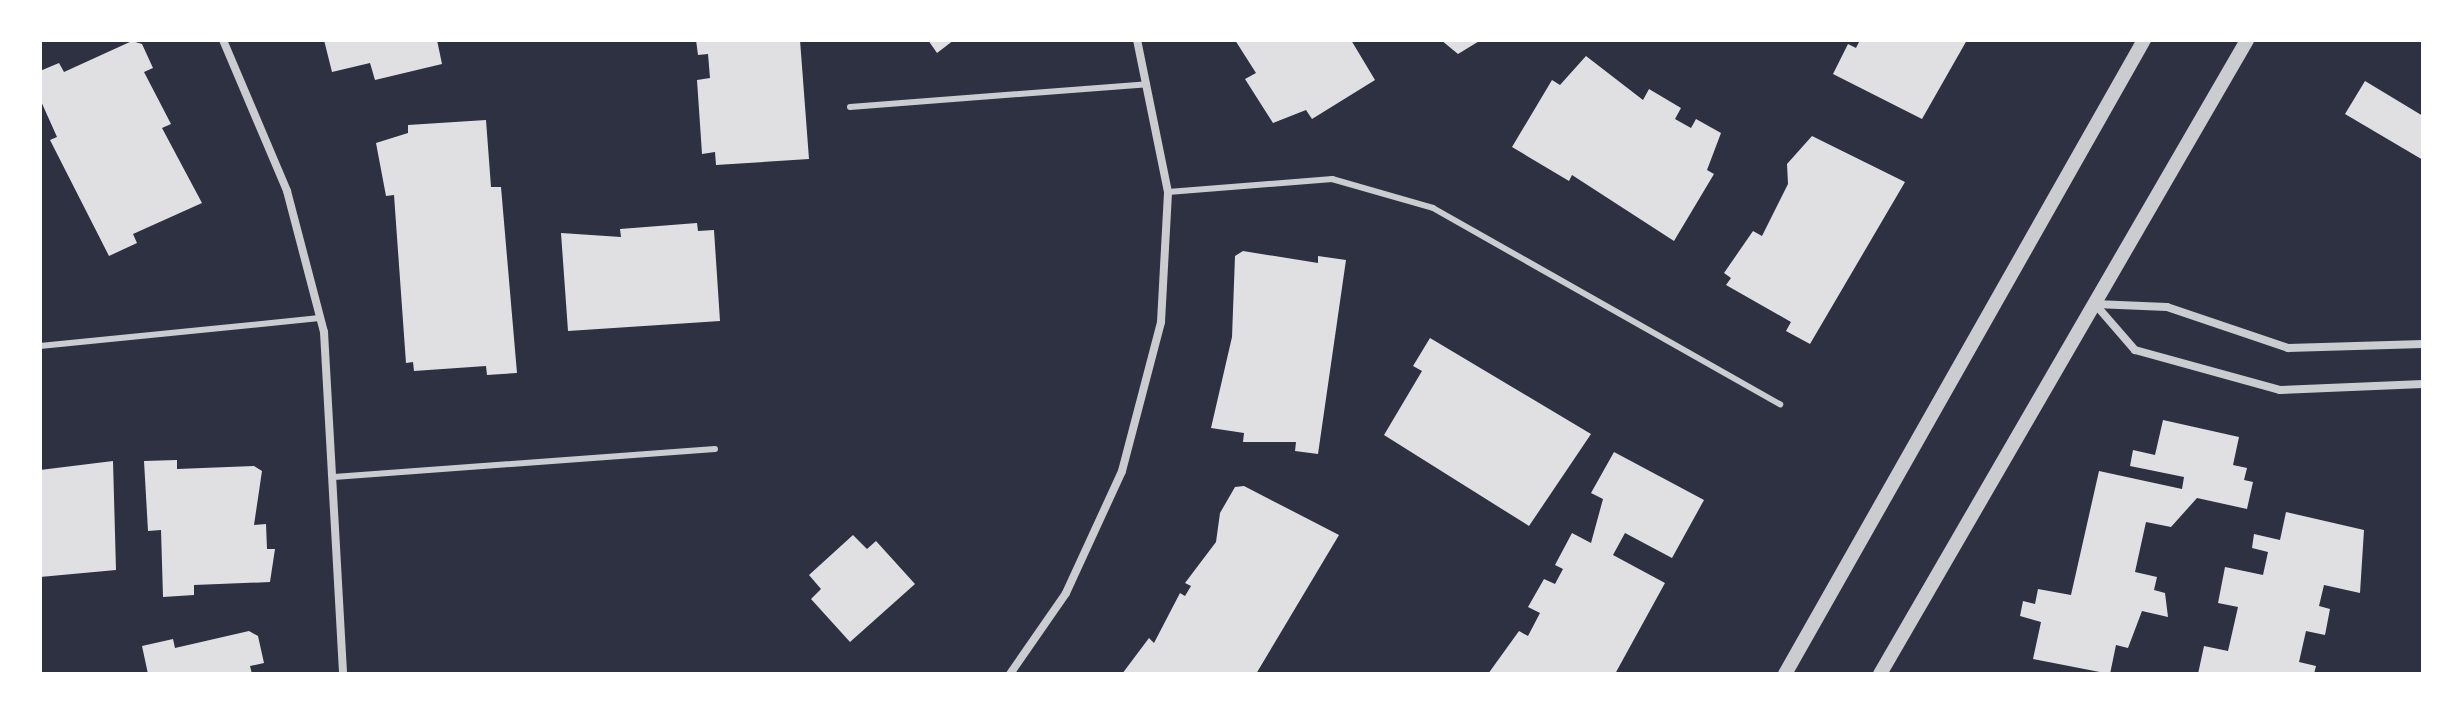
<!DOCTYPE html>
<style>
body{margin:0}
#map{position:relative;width:2463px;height:714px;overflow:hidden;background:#2d3142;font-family:"Sofia Sans Condensed",sans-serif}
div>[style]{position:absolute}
.building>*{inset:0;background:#e0e0e3}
.service>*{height:6px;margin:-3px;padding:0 3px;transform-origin:3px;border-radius:3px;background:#caccd0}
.minor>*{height:8px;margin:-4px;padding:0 4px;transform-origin:4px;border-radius:4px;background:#caccd0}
.tertiary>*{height:14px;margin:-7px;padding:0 7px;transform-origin:7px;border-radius:7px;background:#caccd0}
span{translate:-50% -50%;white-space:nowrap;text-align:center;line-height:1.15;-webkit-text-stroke:8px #fff;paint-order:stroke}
.frame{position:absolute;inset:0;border:42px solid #fff;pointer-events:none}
</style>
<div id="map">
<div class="building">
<div style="clip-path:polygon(324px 40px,437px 40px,442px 64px,375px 80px,370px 63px,332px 72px)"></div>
<div style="clip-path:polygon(696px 40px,800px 40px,809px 159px,716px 165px,715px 152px,702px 154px,697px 80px,710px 78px,708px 54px,698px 55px)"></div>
<div style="clip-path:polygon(928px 40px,954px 40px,937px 53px)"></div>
<div style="clip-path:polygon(1235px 40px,1351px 40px,1375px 80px,1312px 119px,1306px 110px,1273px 123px,1245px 79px,1256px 73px)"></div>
<div style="clip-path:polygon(1441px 40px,1481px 40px,1458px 54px)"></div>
<div style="clip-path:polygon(1860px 40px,1967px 40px,1922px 119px,1833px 74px,1848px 44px,1856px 48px)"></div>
<div style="clip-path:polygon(132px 41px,142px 44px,153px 68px,144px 72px,171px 124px,162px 128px,202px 203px,133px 234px,137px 243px,109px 256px,50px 140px,57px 137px,40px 99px,40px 71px,59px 63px,64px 72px)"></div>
<div style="clip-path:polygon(1586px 56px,1643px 100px,1649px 89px,1681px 108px,1675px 119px,1691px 128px,1696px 119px,1721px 133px,1707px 170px,1714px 174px,1674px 241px,1572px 175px,1569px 181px,1512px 147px,1552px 80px,1560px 85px)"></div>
<div style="clip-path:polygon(2365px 81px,2423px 116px,2423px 160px,2345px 114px)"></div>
<div style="clip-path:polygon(486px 120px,491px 187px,501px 187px,517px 373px,487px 375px,486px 366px,414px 371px,413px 362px,406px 363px,394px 195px,386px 196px,376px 143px,408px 133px,408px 125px)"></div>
<div style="clip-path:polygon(1812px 136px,1905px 182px,1810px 344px,1786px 331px,1791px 322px,1726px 285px,1731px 278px,1724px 273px,1753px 231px,1762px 236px,1788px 184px,1787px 164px)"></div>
<div style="clip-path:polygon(697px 223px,698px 231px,714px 230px,720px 321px,568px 331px,561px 233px,621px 237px,620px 229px)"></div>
<div style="clip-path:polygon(1243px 251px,1318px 263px,1318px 256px,1346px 260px,1318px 454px,1295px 451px,1296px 442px,1243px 442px,1244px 433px,1211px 428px,1232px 337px,1235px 256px)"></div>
<div style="clip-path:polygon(1430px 338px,1591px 434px,1529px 526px,1384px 435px,1422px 371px,1413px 366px)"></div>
<div style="clip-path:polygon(2163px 420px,2239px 437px,2233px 465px,2247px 468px,2244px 480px,2253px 482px,2247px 509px,2197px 498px,2171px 527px,2146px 522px,2135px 572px,2157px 577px,2154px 590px,2165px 593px,2168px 617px,2142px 611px,2128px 648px,2116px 645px,2110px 674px,2033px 659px,2041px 622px,2020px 616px,2023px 601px,2035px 604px,2038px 589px,2071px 595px,2099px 471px,2182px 489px,2184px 477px,2130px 466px,2133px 450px,2155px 455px)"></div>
<div style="clip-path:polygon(1614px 452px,1704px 500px,1672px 558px,1625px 533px,1613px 555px,1665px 583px,1615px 674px,1488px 674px,1519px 631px,1528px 636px,1540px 613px,1528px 607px,1544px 579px,1555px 584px,1563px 569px,1555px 565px,1572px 533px,1591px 543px,1603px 499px,1591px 493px)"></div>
<div style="clip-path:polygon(177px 460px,177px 469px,254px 466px,262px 471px,254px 525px,266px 524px,267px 549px,275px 549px,270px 582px,194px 585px,194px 595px,163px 597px,161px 530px,148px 531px,144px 461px)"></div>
<div style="clip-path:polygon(113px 461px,116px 570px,40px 577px,40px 470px)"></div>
<div style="clip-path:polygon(1244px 486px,1339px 535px,1256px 674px,1122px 674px,1149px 638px,1154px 643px,1180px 593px,1185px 596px,1191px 586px,1185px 583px,1216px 542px,1220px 513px,1235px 487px)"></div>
<div style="clip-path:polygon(2286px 512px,2364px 530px,2360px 593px,2324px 585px,2319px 606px,2330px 609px,2325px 635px,2306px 631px,2299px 662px,2316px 666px,2314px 674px,2198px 674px,2204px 646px,2228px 651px,2238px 607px,2218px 603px,2225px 567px,2263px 575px,2268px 552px,2252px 548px,2254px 534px,2280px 540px)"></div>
<div style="clip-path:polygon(853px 535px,867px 549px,876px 541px,915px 584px,850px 642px,811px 599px,821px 589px,809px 575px)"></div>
<div style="clip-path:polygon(249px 631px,258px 636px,264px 663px,250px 666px,252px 674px,148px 674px,142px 646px,173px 639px,175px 648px)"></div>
</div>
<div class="service">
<div style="left:850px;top:107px;width:298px;rotate:-4.4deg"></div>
<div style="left:1168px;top:192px;width:165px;rotate:-4.5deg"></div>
<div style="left:1332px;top:179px;width:105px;rotate:16deg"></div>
<div style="left:1433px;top:208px;width:399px;rotate:29.5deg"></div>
<div style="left:40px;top:346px;width:281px;rotate:-5.7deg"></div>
<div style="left:334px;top:477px;width:382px;rotate:-4.2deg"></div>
</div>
<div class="minor">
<div style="left:223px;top:40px;width:164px;rotate:67deg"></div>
<div style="left:287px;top:191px;width:146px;rotate:75.3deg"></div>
<div style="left:324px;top:332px;width:343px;rotate:86.8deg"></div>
<div style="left:2095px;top:304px;width:61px;rotate:49deg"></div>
<div style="left:2135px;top:350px;width:150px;rotate:15.4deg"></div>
<div style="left:2280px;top:390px;width:143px;rotate:-2.4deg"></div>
<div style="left:2095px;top:304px;width:72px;rotate:2.4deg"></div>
<div style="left:2167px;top:307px;width:128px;rotate:18.7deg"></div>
<div style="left:2288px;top:348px;width:135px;rotate:-1.7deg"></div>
<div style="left:1010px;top:674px;width:98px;rotate:-55.3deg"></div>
<div style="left:1066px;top:593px;width:134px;rotate:-65.3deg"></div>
<div style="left:1122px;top:471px;width:154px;rotate:-75.3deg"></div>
<div style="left:1161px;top:322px;width:130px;rotate:-86.9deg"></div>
<div style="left:1168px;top:192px;width:155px;rotate:-101.5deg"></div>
</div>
<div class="tertiary">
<div style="left:1785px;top:674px;width:729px;rotate:-60.48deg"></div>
<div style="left:1880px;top:674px;width:733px;rotate:-59.93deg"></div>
</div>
<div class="frame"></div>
</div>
